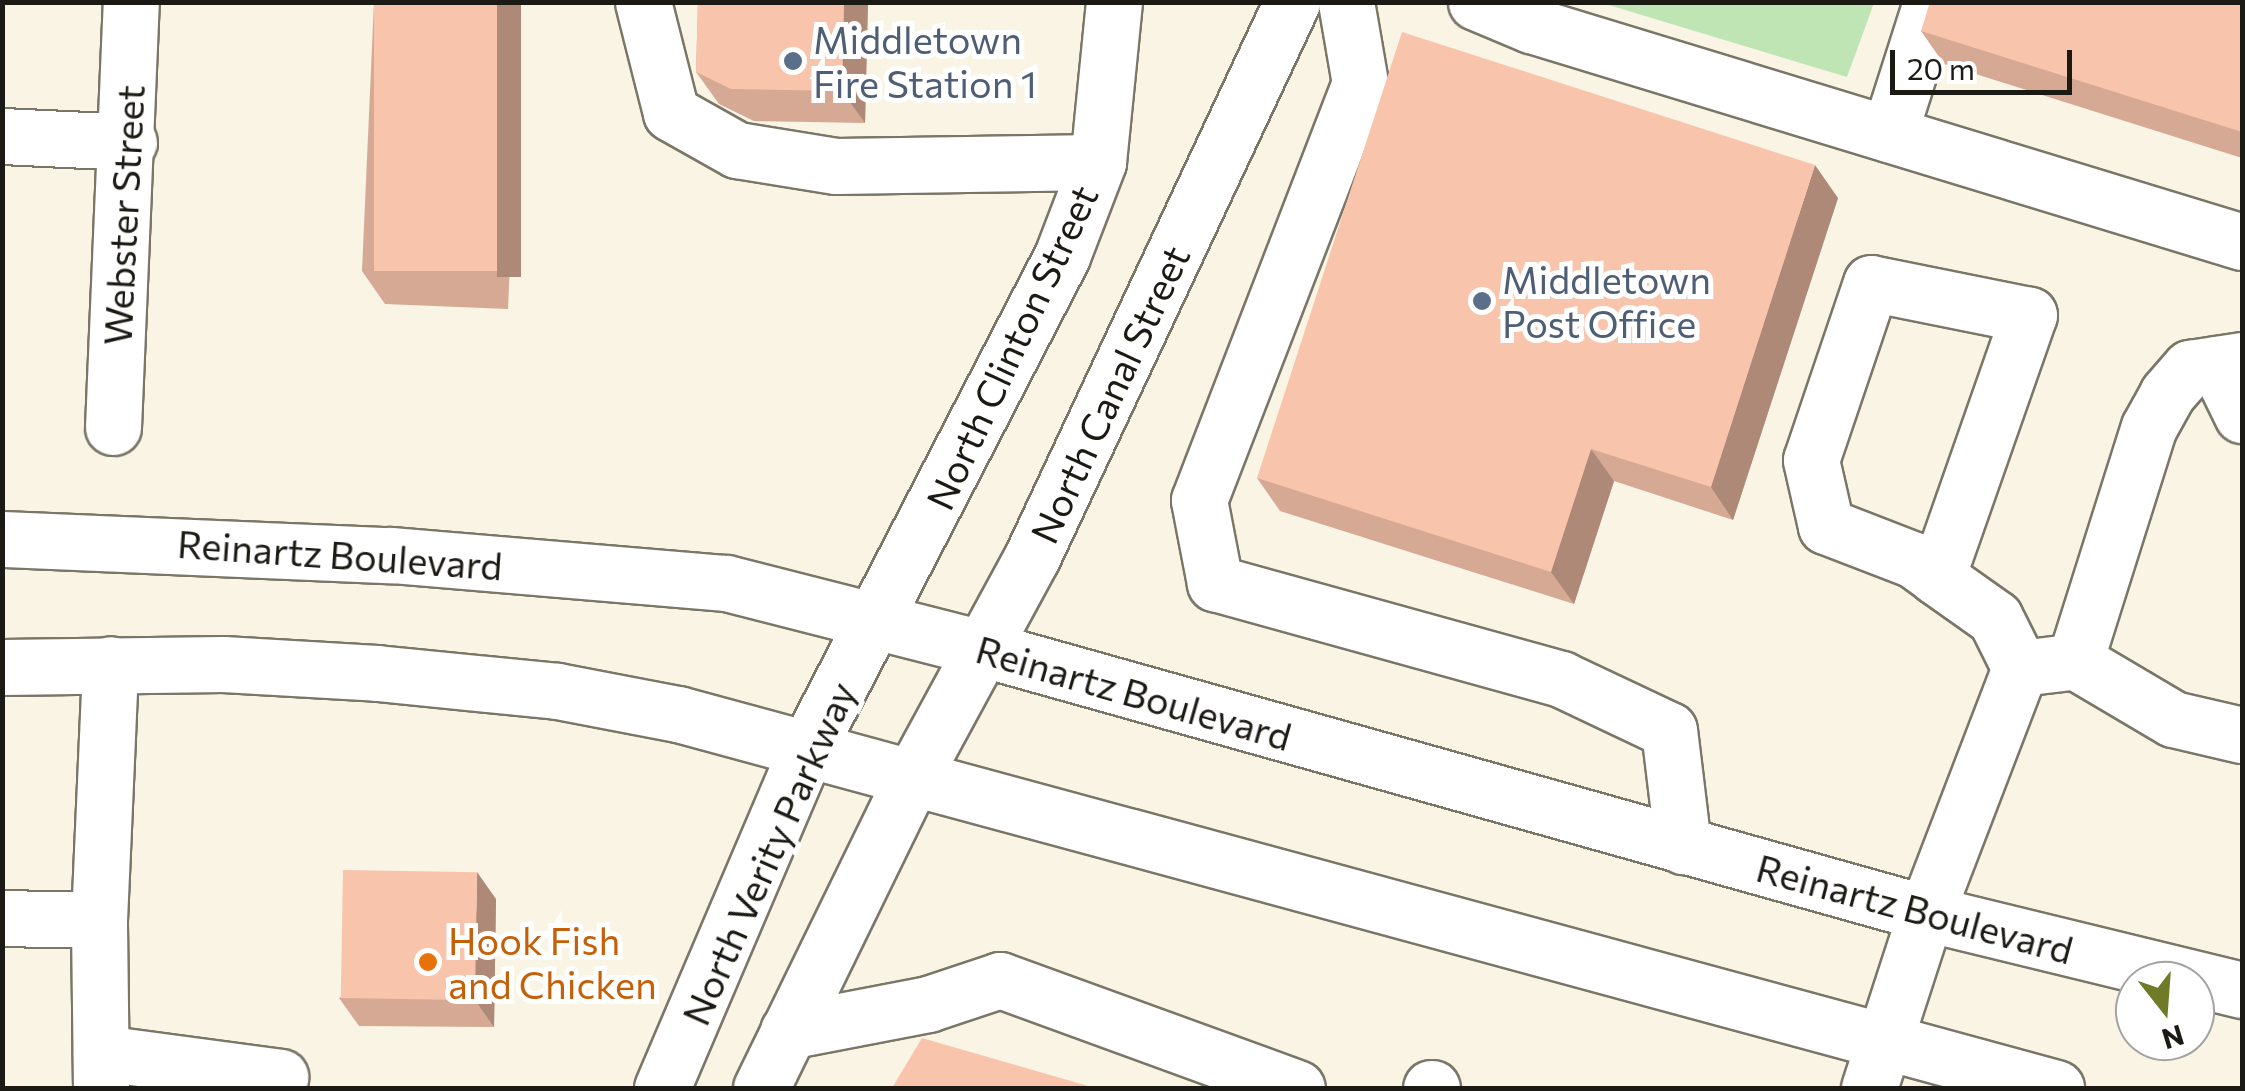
<!DOCTYPE html>
<style>
body{margin:0}
#map{position:relative;width:2245px;height:1091px;overflow:hidden;background:#f9f4e4;font-family:Commissioner,sans-serif}
div>[style]{position:absolute}
.green>*{inset:0;background:#bfe5b5}
.roads{filter:drop-shadow(2px 0 #7a7668) drop-shadow(-2px 0 #7a7668) drop-shadow(0 2px #7a7668) drop-shadow(0 -2px #7a7668)}
.minor>*{height:55px;margin:-27.5px;padding:0 27.5px;transform-origin:27.5px;border-radius:27.5px;background:#fff}
.major>*{height:55px;margin:-27.5px;padding:0 27.5px;transform-origin:27.5px;border-radius:27.5px;background:#fff}
.wall>*{inset:0;background:#d5a994}
.shaded-wall>*{inset:0;background:#ae8978;transform-origin:0 0}
.building>*{inset:0;background:#f8c4ac;transform-origin:0 0}
.dots>*{width:28px;height:28px;translate:-50% -50%;box-sizing:border-box;border:5px solid #fff;border-radius:50%}
span{translate:-50% -50%;white-space:nowrap;text-align:center;line-height:1.15;-webkit-text-stroke:10px #fff;paint-order:stroke}
.service-label{font-size:38px;color:#4e5e75}
.left{translate:0 -50%;text-align:left}
.street-label{font-size:38px;color:#1c1a15}
.food-label{font-size:38px;color:#c56008}
.frame{position:absolute;inset:0;border:5px solid #1c1a15;pointer-events:none}
.north{position:absolute;left:2115px;top:961px;width:100px;height:100px;box-sizing:border-box;background:#fff;border:2px solid #a4a3a1;border-radius:50%;rotate:163deg;font-size:28px;font-weight:700;line-height:40px;text-align:center;color:#1c1a15}
.north::after{content:'';display:block;margin:auto;width:35px;height:45px;background:#707b27;clip-path:polygon(50% 0,100% 100%,50% 72%,0 100%)}
.scale{position:absolute;left:1890px;top:50px;width:182px;height:45px;box-sizing:border-box;border:5px solid #1c1a15;border-top:0;padding-left:12px;font-size:30px;line-height:35px;white-space:nowrap;color:#1c1a15;-webkit-text-stroke:8px #fff;paint-order:stroke}
</style>
<div id="map">
<div class="green">
<div style="clip-path:polygon(1602px 3px,1874px 2px,1874px 3px,1847px 77px)"></div>
</div>
<div class="roads">
<div class="minor">
<div style="left:643px;top:2px;width:114px;rotate:75.8deg"></div>
<div style="left:671px;top:113px;width:76px;rotate:29.3deg"></div>
<div style="left:737px;top:150px;width:100px;rotate:9.2deg"></div>
<div style="left:836px;top:166px;width:262px;rotate:-0.9deg"></div>
<div style="left:1346px;top:2px;width:82px;rotate:80.2deg"></div>
<div style="left:1360px;top:83px;width:447px;rotate:111.1deg"></div>
<div style="left:1199px;top:500px;width:85px;rotate:79.1deg"></div>
<div style="left:1215px;top:583px;width:359px;rotate:15.5deg"></div>
<div style="left:1561px;top:679px;width:119px;rotate:25.3deg"></div>
<div style="left:1669px;top:730px;width:117px;rotate:83.1deg"></div>
<div style="left:1476px;top:2px;width:60px;rotate:22.7deg"></div>
<div style="left:1531px;top:25px;width:743px;rotate:16.97deg"></div>
<div style="left:1889px;top:134px;width:139px;rotate:-72.3deg"></div>
<div style="left:2px;top:136px;width:127px;rotate:2.7deg"></div>
<div style="left:2217px;top:364px;width:57px;rotate:63.9deg"></div>
<div style="left:113px;top:427px;width:425px;rotate:-87.6deg"></div>
<div style="left:1937px;top:577px;width:278px;rotate:-70.7deg"></div>
<div style="left:2029px;top:315px;width:161px;rotate:-168.6deg"></div>
<div style="left:1871px;top:283px;width:187px;rotate:108.7deg"></div>
<div style="left:1811px;top:460px;width:68px;rotate:77.2deg"></div>
<div style="left:1826px;top:526px;width:94px;rotate:21.1deg"></div>
<div style="left:1914px;top:560px;width:29px;rotate:36deg"></div>
<div style="left:1937px;top:577px;width:71px;rotate:35.3deg"></div>
<div style="left:1995px;top:618px;width:56px;rotate:63.4deg"></div>
<div style="left:2075px;top:661px;width:245px;rotate:-72.5deg"></div>
<div style="left:2149px;top:427px;width:38px;rotate:-61deg"></div>
<div style="left:2167px;top:394px;width:35px;rotate:-49deg"></div>
<div style="left:2190px;top:368px;width:53px;rotate:-8.7deg"></div>
<div style="left:2037px;top:666px;width:38px;rotate:-7deg"></div>
<div style="left:2075px;top:661px;width:114px;rotate:30.6deg"></div>
<div style="left:2173px;top:719px;width:71px;rotate:13.1deg"></div>
<div style="left:2px;top:918px;width:97px;rotate:1.2deg"></div>
<div style="left:788px;top:1031px;width:143px;rotate:-10.9deg"></div>
<div style="left:928px;top:1004px;width:76px;rotate:-18.4deg"></div>
<div style="left:1000px;top:980px;width:316px;rotate:20deg"></div>
<div style="left:101px;top:1053px;width:181px;rotate:7.6deg"></div>
<div style="left:101px;top:1088px;width:168px;rotate:-90.7deg"></div>
<div style="left:99px;top:920px;width:256px;rotate:-87.5deg"></div>
<div style="left:1431px;top:1088px;width:1px"></div>
<div style="left:1869px;top:1088px;width:184px;rotate:-72deg"></div>
<div style="left:1926px;top:913px;width:262px;rotate:-69deg"></div>
</div>
<div class="major">
<div style="left:2px;top:539px;width:389px;rotate:2.4deg"></div>
<div style="left:391px;top:555px;width:336px;rotate:4.8deg"></div>
<div style="left:726px;top:583px;width:266px;rotate:14.3deg"></div>
<div style="left:984px;top:649px;width:978px;rotate:15.66deg"></div>
<div style="left:1926px;top:913px;width:325px;rotate:13.7deg"></div>
<div style="left:2px;top:667px;width:221px;rotate:-0.8deg"></div>
<div style="left:223px;top:664px;width:154px;rotate:3.3deg"></div>
<div style="left:377px;top:673px;width:181px;rotate:5.7deg"></div>
<div style="left:557px;top:691px;width:123px;rotate:10.8deg"></div>
<div style="left:678px;top:714px;width:1428px;rotate:15.18deg"></div>
<div style="left:662px;top:1088px;width:366px;rotate:-66.9deg"></div>
<div style="left:806px;top:751px;width:557px;rotate:-62.65deg"></div>
<div style="left:1062px;top:256px;width:101px;rotate:-69deg"></div>
<div style="left:1098px;top:162px;width:161px;rotate:-84.3deg"></div>
<div style="left:761px;top:1088px;width:345px;rotate:-64deg"></div>
<div style="left:912px;top:778px;width:251px;rotate:-61.5deg"></div>
<div style="left:1032px;top:557px;width:613px;rotate:-64.9deg"></div>
</div>
</div>
<div class="wall">
<div style="clip-path:polygon(374px 2px,521px 2px,508px 309px,385px 304px,362px 271px)"></div>
<div style="clip-path:polygon(698px 2px,868px 2px,865px 123px,754px 121px,719px 104px,696px 72px)"></div>
<div style="clip-path:polygon(2242px 2px,2242px 158px,1944px 64px,1921px 31px)"></div>
<div style="clip-path:polygon(1838px 198px,1733px 520px,1614px 481px,1574px 604px,1280px 511px,1257px 478px)"></div>
<div style="clip-path:polygon(496px 899px,494px 1027px,359px 1026px,339px 998px)"></div>
</div>
<div class="shaded-wall">
<div style="left:497px;top:2px;width:24px;height:275px"></div>
<div style="clip-path:polygon(844px 2px,868px 2px,865px 123px,842px 91px)"></div>
<div style="clip-path:polygon(1815px 165px,1838px 198px,1733px 520px,1711px 487px)"></div>
<div style="clip-path:polygon(1591px 449px,1614px 481px,1574px 604px,1551px 572px)"></div>
<div style="clip-path:polygon(477px 872px,496px 899px,494px 1027px,475px 1000px)"></div>
</div>
<div class="building">
<div style="left:374px;top:2px;width:123px;height:269px"></div>
<div style="clip-path:polygon(698px 2px,844px 2px,842px 91px,731px 89px,696px 72px)"></div>
<div style="clip-path:polygon(1930px 2px,2242px 2px,2242px 132px,1921px 31px)"></div>
<div style="clip-path:polygon(1402px 32px,1815px 165px,1711px 487px,1591px 449px,1551px 572px,1257px 478px)"></div>
<div style="left:343px;top:870px;width:134px;height:128px;rotate:1deg"></div>
<div style="clip-path:polygon(922px 1038px,1095px 1088px,892px 1088px)"></div>
</div>
<div class="dots">
<div style="left:793px;top:61px;background:#5c6f8a"></div>
<div style="left:1482px;top:301px;background:#5c6f8a"></div>
<div style="left:428px;top:962px;background:#e8710a"></div>
</div>
<div class="service-label">
<span class="left" style="left:813px;top:61px">Middletown<br>Fire Station 1</span>
<span class="left" style="left:1502px;top:301px">Middletown<br>Post Office</span>
</div>
<div class="street-label">
<span style="left:123px;top:215px;rotate:-87deg">Webster Street</span>
<span style="left:1011px;top:347px;rotate:-65deg">North Clinton Street</span>
<span style="left:1109px;top:394px;rotate:-65deg">North Canal Street</span>
<span style="left:340px;top:554px;rotate:4deg">Reinartz Boulevard</span>
<span style="left:1134px;top:692px;rotate:16deg">Reinartz Boulevard</span>
<span style="left:768px;top:853px;rotate:-66deg">North Verity Parkway</span>
<span style="left:1915px;top:908px;rotate:15deg">Reinartz Boulevard</span>
</div>
<div class="food-label">
<span class="left" style="left:448px;top:962px">Hook Fish<br>and Chicken</span>
</div>
<div class="frame"></div>
<div class="north">N</div>
<div class="scale">20 m</div>
</div>
